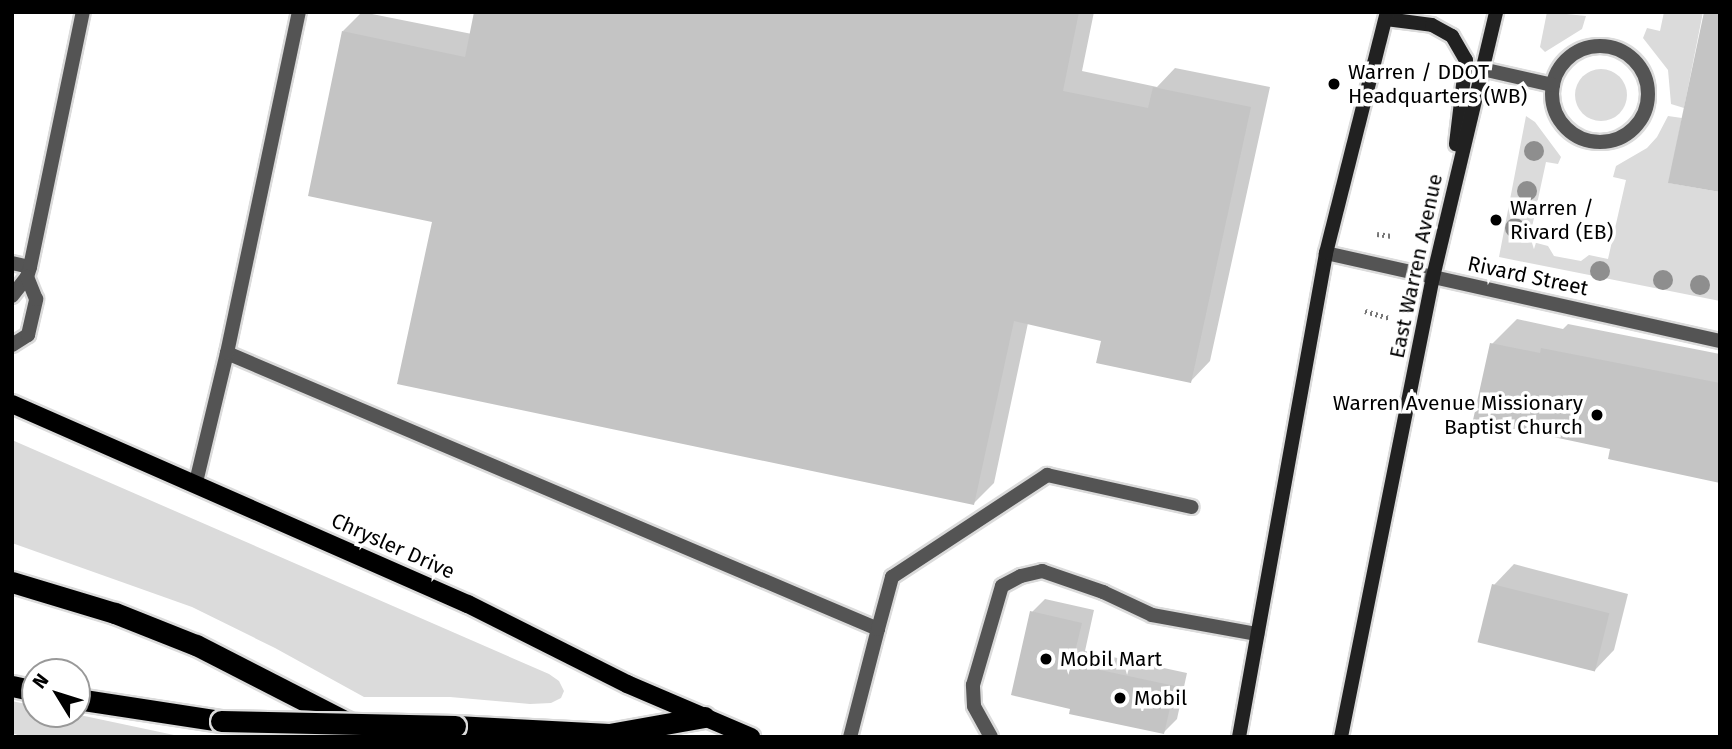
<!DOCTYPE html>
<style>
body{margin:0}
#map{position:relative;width:1732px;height:749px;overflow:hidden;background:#fff;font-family:"Fira Sans",sans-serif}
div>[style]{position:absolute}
.green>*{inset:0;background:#dbdbdb}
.round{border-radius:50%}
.shadow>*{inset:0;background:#0003}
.building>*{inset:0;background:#c4c4c4;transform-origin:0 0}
.path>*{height:4.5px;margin-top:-2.25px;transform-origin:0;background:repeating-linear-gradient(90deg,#767676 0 2px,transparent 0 5.5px)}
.roads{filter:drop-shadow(2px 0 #dbdbdb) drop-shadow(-2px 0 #dbdbdb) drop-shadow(0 2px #dbdbdb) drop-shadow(0 -2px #dbdbdb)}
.service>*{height:14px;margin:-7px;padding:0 7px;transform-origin:7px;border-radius:7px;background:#545454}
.service>.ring{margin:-7px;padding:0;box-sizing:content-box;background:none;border:14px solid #545454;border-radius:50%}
.secondary>*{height:14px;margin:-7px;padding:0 7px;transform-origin:7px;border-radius:7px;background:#212121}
.primary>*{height:18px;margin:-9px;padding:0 9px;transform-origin:9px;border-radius:9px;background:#000}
.motorway>*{height:21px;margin:-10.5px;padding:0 10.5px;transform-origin:10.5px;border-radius:10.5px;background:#000}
.bridges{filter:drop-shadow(2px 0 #dbdbdb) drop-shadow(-2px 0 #dbdbdb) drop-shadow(0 2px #dbdbdb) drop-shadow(0 -2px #dbdbdb)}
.motorway-bridge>*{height:21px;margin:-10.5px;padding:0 10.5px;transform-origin:10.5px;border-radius:10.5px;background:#000}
.trees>*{width:20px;height:20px;margin:-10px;border-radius:50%;background:#8e8e8e}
.dots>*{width:19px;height:19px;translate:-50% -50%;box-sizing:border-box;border:4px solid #fff;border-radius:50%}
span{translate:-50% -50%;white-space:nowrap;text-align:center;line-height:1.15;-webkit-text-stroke:7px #fff;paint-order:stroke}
.poi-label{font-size:21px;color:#000}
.left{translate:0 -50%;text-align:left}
.right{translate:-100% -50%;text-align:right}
.street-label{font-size:21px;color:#000}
.frame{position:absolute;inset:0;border:14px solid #000;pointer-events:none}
.north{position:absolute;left:21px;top:658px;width:70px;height:70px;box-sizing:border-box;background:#fff;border:2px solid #999;border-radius:50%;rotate:308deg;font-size:19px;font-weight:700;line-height:28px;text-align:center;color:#000}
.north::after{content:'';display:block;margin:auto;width:24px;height:32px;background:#000;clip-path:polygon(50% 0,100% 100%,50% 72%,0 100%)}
</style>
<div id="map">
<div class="green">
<div style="clip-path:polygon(1547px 12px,1586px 16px,1582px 29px,1545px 52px,1540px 47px)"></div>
<div style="clip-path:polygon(1664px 12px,1703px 12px,1684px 108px,1671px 104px,1668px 70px,1643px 38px,1647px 28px,1660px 31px)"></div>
<div class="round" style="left:1575px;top:69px;width:52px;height:52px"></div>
<div style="clip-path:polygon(1526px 116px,1535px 122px,1561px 157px,1558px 164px,1546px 162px,1529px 241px,1548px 246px,1554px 256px,1581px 261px,1589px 255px,1608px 259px,1626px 180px,1613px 177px,1616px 166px,1647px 148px,1657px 137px,1668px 116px,1682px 118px,1669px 183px,1720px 192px,1720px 301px,1499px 257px)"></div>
<div style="clip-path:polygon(12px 440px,549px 674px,559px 681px,564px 691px,561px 698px,551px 703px,530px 704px,450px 697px,364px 697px,275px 648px,192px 607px,12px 543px)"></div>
<div style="clip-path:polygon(12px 701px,35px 706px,35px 714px,75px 714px,174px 735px,210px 737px,23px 737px,12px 733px)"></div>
</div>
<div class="shadow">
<div style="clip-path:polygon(362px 12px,472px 34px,476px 12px,1094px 12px,1082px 71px,1157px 87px,1175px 68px,1270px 87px,1210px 361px,1190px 382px,1103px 339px,1028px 323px,994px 483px,974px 503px,434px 220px,343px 31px)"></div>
<div style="clip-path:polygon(1517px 319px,1563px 329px,1568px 324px,1720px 354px,1720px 481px,1612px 448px,1492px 344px)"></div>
<div style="clip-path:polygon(1514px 564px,1628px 594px,1614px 650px,1594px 671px,1494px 585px)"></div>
<div style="clip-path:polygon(1045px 599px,1094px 610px,1085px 651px,1187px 673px,1177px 719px,1164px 732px,1072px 707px,1032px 612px)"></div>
</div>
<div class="building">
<div style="clip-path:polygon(474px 12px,1079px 12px,1063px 91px,1148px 108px,1153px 87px,1251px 107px,1191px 383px,1096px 363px,1101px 341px,1014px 321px,974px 505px,397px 384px,432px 222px,308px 196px,342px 31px,465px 57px)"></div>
<div style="clip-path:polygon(1704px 12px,1720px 12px,1720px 192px,1668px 183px)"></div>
<div style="clip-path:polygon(1490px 343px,1540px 353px,1541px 348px,1720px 383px,1720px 483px,1608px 459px,1610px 449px,1473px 420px)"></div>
<div style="left:1492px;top:584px;width:121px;height:60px;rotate:14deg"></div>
<div style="clip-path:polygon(1030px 611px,1082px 623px,1072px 664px,1175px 686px,1164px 734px,1069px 714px,1070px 709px,1011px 695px)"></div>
</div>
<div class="path">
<div style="left:1377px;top:234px;width:15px;rotate:8deg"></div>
<div style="left:1365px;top:311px;width:26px;rotate:16deg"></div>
</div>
<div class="roads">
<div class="service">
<div class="ring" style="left:1552px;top:46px;width:82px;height:82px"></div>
<div style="left:1482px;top:69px;width:73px;rotate:12.7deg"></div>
<div style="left:1326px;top:253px;width:404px;rotate:12.6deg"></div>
<div style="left:12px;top:263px;width:18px;rotate:13deg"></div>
<div style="left:12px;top:296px;width:24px;rotate:-52deg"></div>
<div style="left:27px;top:277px;width:10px;rotate:-73deg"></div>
<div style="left:30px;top:267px;width:260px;rotate:-78.3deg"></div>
<div style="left:12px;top:345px;width:19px;rotate:-32deg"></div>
<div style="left:28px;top:335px;width:37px;rotate:-77deg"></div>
<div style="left:36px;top:299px;width:24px;rotate:-112deg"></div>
<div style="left:227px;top:353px;width:707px;rotate:22.98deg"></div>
<div style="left:878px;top:629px;width:112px;rotate:104.5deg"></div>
<div style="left:196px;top:482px;width:133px;rotate:-76.5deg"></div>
<div style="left:227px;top:353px;width:349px;rotate:-78.1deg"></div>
<div style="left:878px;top:629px;width:54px;rotate:-74.9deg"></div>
<div style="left:892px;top:577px;width:186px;rotate:-33.3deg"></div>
<div style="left:1047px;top:475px;width:148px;rotate:12.5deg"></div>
<div style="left:991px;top:737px;width:35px;rotate:-119deg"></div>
<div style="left:974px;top:706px;width:21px;rotate:-93deg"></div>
<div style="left:973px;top:685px;width:103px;rotate:-73.7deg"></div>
<div style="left:1002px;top:586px;width:21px;rotate:-28deg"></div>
<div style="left:1021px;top:576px;width:22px;rotate:-13deg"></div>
<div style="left:1042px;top:571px;width:65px;rotate:19deg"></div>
<div style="left:1103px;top:592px;width:54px;rotate:25.1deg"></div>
<div style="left:1152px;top:615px;width:107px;rotate:10.3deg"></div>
</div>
<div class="secondary">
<div style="left:1386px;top:19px;width:46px;rotate:7.4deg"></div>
<div style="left:1432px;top:25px;width:23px;rotate:29deg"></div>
<div style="left:1452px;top:36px;width:28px;rotate:60deg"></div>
<div style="left:1466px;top:60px;width:85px;rotate:96.8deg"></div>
<div style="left:1239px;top:737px;width:492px;rotate:-79.8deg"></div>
<div style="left:1326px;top:253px;width:249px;rotate:-75.8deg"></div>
<div style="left:1341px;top:737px;width:469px;rotate:-78.7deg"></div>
<div style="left:1433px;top:277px;width:272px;rotate:-76.6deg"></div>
</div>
<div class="primary">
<div style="left:12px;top:404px;width:498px;rotate:23.7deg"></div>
<div style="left:468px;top:604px;width:178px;rotate:26.7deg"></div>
<div style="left:627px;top:684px;width:135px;rotate:23.1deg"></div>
</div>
<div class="motorway">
<div style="left:12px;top:582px;width:108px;rotate:16.8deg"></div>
<div style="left:115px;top:613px;width:87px;rotate:21.6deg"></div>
<div style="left:196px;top:645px;width:202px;rotate:27.1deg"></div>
<div style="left:12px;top:686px;width:24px;rotate:12deg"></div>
<div style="left:77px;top:699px;width:146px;rotate:8.7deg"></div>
<div style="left:455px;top:726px;width:154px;rotate:3deg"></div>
<div style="left:609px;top:734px;width:97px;rotate:-10.1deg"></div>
</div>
</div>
<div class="bridges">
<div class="motorway-bridge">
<div style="left:221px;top:721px;width:234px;rotate:1.2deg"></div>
</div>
</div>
<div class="trees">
<div style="left:1534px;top:151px"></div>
<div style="left:1527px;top:191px"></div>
<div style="left:1515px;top:228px"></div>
<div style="left:1600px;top:271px"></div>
<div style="left:1663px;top:280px"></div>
<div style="left:1700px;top:285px"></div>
</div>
<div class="dots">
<div style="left:1334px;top:84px;background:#000"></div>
<div style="left:1496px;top:220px;background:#000"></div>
<div style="left:1597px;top:415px;background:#000"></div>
<div style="left:1046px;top:659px;background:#000"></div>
<div style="left:1120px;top:698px;background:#000"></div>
</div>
<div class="poi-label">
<span class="left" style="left:1348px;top:84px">Warren / DDOT<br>Headquarters (WB)</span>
<span class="left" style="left:1510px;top:220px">Warren /<br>Rivard (EB)</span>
<span class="right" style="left:1583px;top:415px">Warren Avenue Missionary<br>Baptist Church</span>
<span class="left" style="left:1060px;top:659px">Mobil Mart</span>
<span class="left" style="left:1134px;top:698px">Mobil</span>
</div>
<div class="street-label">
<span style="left:1416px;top:266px;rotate:-78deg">East Warren Avenue</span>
<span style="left:1528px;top:276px;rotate:12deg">Rivard Street</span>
<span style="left:393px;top:546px;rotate:24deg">Chrysler Drive</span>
</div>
<div class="frame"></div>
<div class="north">N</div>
</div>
